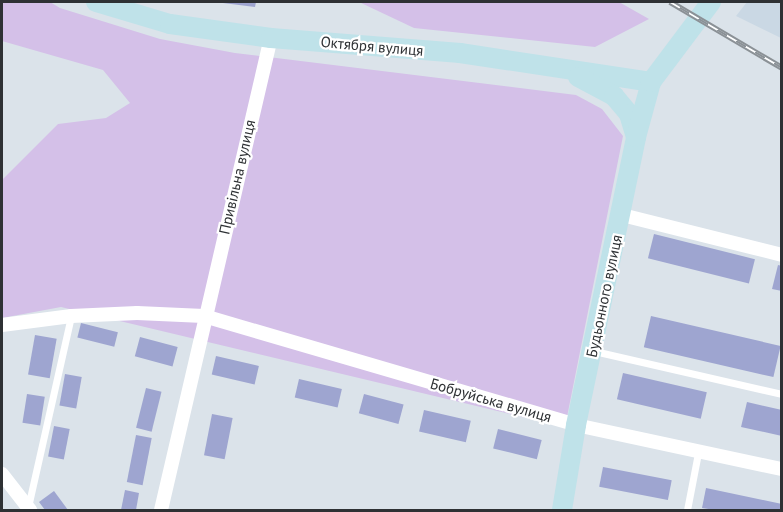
<!DOCTYPE html>
<meta charset="utf-8">
<style>
body{margin:0}
#map{position:relative;width:783px;height:512px;overflow:hidden;background:#dbe3ea;font-family:"PT Sans",sans-serif}
div>[style]{position:absolute}
.built>*{inset:0;background:#cad8e4}
.green>*{inset:0;background:#d4c0e8}
.building>*{inset:0;background:#9ea5d0;transform-origin:0 0}
.lane>*{height:7px;margin:-3.5px;padding:0 3.5px;transform-origin:3.5px;border-radius:3.5px;background:#fff}
.street>*{height:14px;margin:-7px;padding:0 7px;transform-origin:7px;border-radius:7px;background:#fff}
.secondary>*{height:20px;margin:-10px;padding:0 10px;transform-origin:10px;border-radius:10px;background:#bfe2e9}
.rail>*{height:6px;margin-top:-3px;transform-origin:0;background:repeating-linear-gradient(90deg,#fff 0 11px,#8b9196 0 22px);box-sizing:border-box;border-block:2px solid #8b9196}
span{translate:-50% -50%;white-space:nowrap;text-align:center;line-height:1.15;-webkit-text-stroke:4.5px #fff;paint-order:stroke}
.street-label{font-size:15px;color:#2e3134}
.frame{position:absolute;inset:0;border:3px solid #2e3134;pointer-events:none}
</style>
<div id="map">
<div class="built">
<div style="clip-path:polygon(747px 2px,781px 2px,781px 38px,736px 16px)"></div>
</div>
<div class="green">
<div style="clip-path:polygon(2px 2px,50px 2px,60px 8px,160px 39px,235px 53px,576px 95px,602px 109px,623px 136px,565px 427px,61px 307px,2px 318px,2px 180px,58px 124px,106px 118px,130px 103px,103px 70px,2px 41px)"></div>
<div style="clip-path:polygon(359px 2px,619px 2px,649px 19px,595px 47px,414px 28px)"></div>
</div>
<div class="building">
<div style="clip-path:polygon(215px 2px,256px 2px,255px 7px)"></div>
<div style="left:654px;top:234px;width:104px;height:25px;rotate:14deg"></div>
<div style="clip-path:polygon(778px 265px,782px 266px,782px 291px,772px 289px)"></div>
<div style="left:651px;top:316px;width:133px;height:32px;rotate:13deg"></div>
<div style="left:81px;top:323px;width:38px;height:15px;rotate:14deg"></div>
<div style="left:35px;top:335px;width:22px;height:40px;rotate:10deg"></div>
<div style="left:140px;top:337px;width:39px;height:20px;rotate:15deg"></div>
<div style="left:216px;top:356px;width:44px;height:19px;rotate:13deg"></div>
<div style="left:623px;top:373px;width:86px;height:27px;rotate:13deg"></div>
<div style="left:65px;top:374px;width:17px;height:32px;rotate:10deg"></div>
<div style="left:299px;top:379px;width:44px;height:19px;rotate:13deg"></div>
<div style="left:146px;top:388px;width:16px;height:41px;rotate:14deg"></div>
<div style="left:27px;top:394px;width:18px;height:29px;rotate:9deg"></div>
<div style="left:364px;top:394px;width:41px;height:20px;rotate:15deg"></div>
<div style="clip-path:polygon(747px 402px,782px 410px,782px 436px,741px 427px)"></div>
<div style="left:424px;top:410px;width:48px;height:22px;rotate:13deg"></div>
<div style="left:212px;top:414px;width:21px;height:42px;rotate:11deg"></div>
<div style="left:54px;top:426px;width:16px;height:31px;rotate:11deg"></div>
<div style="left:498px;top:429px;width:45px;height:20px;rotate:14deg"></div>
<div style="left:136px;top:435px;width:16px;height:48px;rotate:11deg"></div>
<div style="left:603px;top:467px;width:70px;height:20px;rotate:11deg"></div>
<div style="clip-path:polygon(706px 488px,782px 504px,780px 510px,715px 510px,702px 508px)"></div>
<div style="clip-path:polygon(125px 490px,139px 493px,136px 510px,121px 510px)"></div>
<div style="clip-path:polygon(54px 491px,68px 510px,45px 510px,39px 502px)"></div>
</div>
<div class="lane">
<div style="left:594px;top:351px;width:193px;rotate:12.9deg"></div>
<div style="left:28px;top:507px;width:196px;rotate:-77.3deg"></div>
<div style="left:687px;top:510px;width:58px;rotate:-79.1deg"></div>
</div>
<div class="street">
<div style="left:622px;top:215px;width:165px;rotate:14deg"></div>
<div style="left:2px;top:325px;width:70px;rotate:-7.4deg"></div>
<div style="left:71px;top:316px;width:66px;rotate:-2.6deg"></div>
<div style="left:137px;top:313px;width:67px;rotate:2.6deg"></div>
<div style="left:204px;top:316px;width:388px;rotate:16.3deg"></div>
<div style="left:576px;top:425px;width:211px;rotate:12.1deg"></div>
<div style="left:2px;top:474px;width:46px;rotate:52.1deg"></div>
<div style="left:161px;top:510px;width:485px;rotate:-76.9deg"></div>
</div>
<div class="secondary">
<div style="left:96px;top:2px;width:77px;rotate:16.6deg"></div>
<div style="left:170px;top:24px;width:102px;rotate:7.9deg"></div>
<div style="left:271px;top:38px;width:190px;rotate:4.5deg"></div>
<div style="left:460px;top:53px;width:193px;rotate:8.6deg"></div>
<div style="left:578px;top:77px;width:41px;rotate:27.8deg"></div>
<div style="left:614px;top:96px;width:23px;rotate:50deg"></div>
<div style="left:629px;top:114px;width:24px;rotate:73deg"></div>
<div style="left:562px;top:510px;width:86px;rotate:-80.6deg"></div>
<div style="left:576px;top:425px;width:294px;rotate:-78.2deg"></div>
<div style="left:636px;top:137px;width:57px;rotate:-74.7deg"></div>
<div style="left:651px;top:82px;width:100px;rotate:-53.1deg"></div>
</div>
<div class="rail">
<div style="left:670px;top:2px;width:130px;rotate:30.5deg"></div>
</div>
<div class="street-label">
<span style="left:372px;top:46px;rotate:5deg">Октября вулиця</span>
<span style="left:237px;top:177px;rotate:-77deg">Привільна вулиця</span>
<span style="left:604px;top:296px;rotate:-78deg">Будьонного вулиця</span>
<span style="left:491px;top:400px;rotate:16deg">Бобруйська вулиця</span>
</div>
<div class="frame"></div>
</div>
